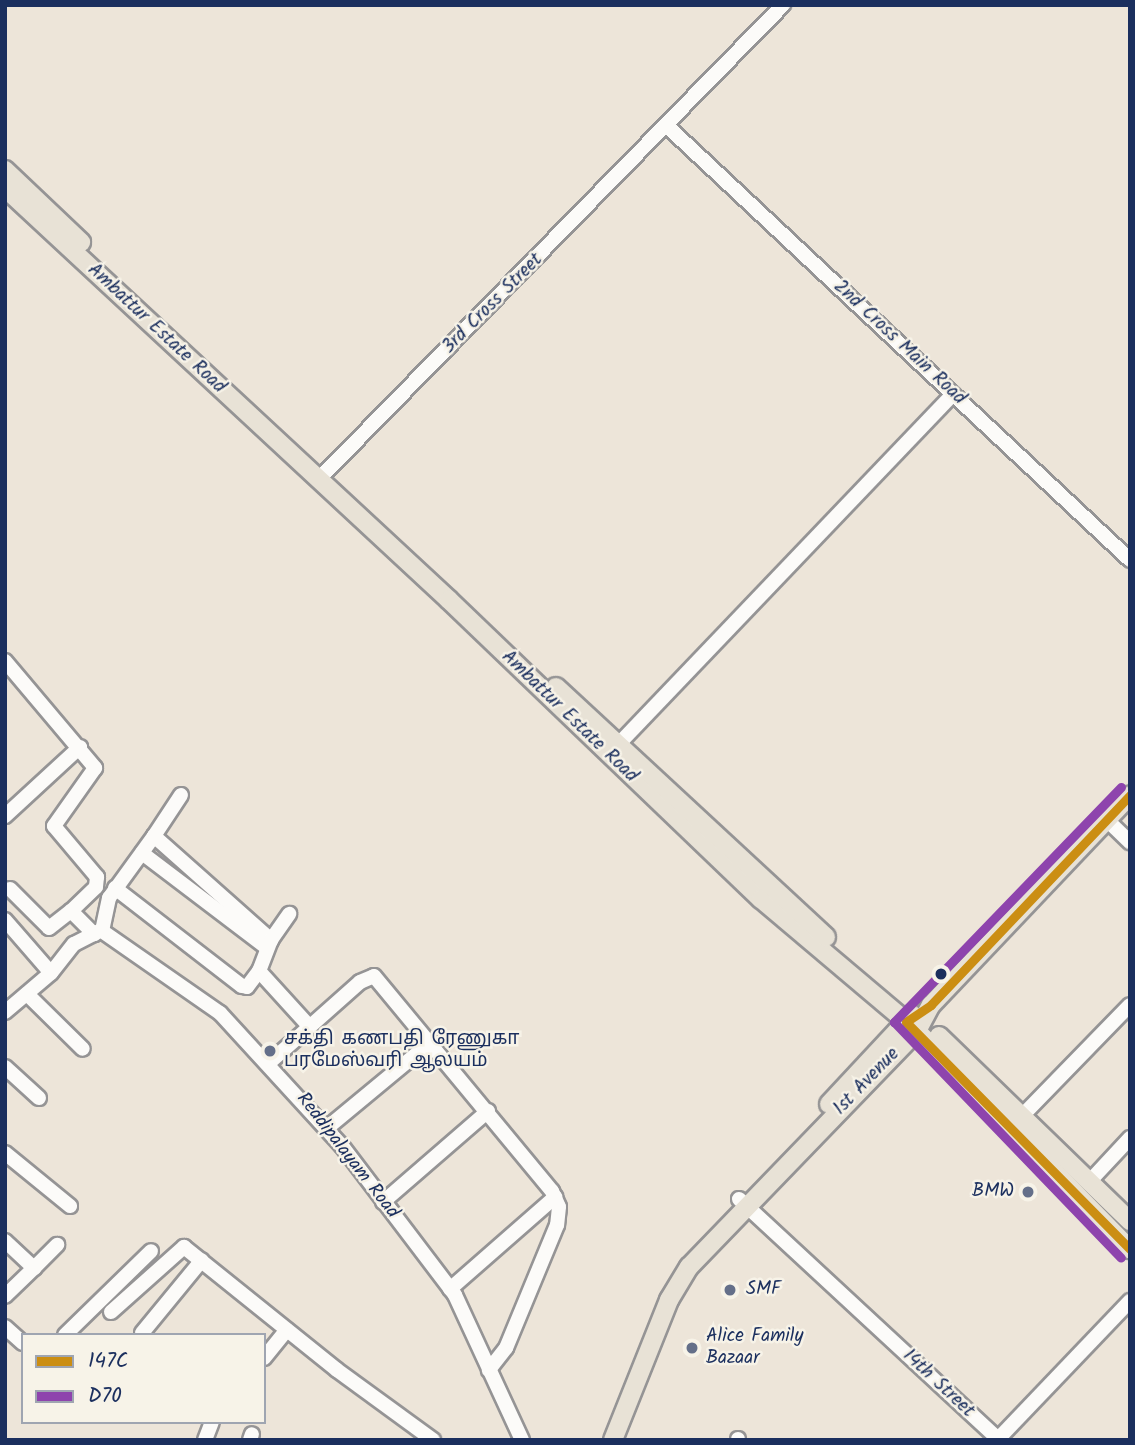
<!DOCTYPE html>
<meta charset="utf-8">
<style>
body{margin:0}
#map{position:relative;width:1135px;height:1445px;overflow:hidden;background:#ede5d9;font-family:Kalam,"Noto Sans Tamil",sans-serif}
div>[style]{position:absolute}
.roads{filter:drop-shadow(2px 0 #959495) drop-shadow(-2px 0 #959495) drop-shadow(0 2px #959495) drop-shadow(0 -2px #959495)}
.minor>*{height:14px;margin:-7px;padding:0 7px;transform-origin:7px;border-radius:7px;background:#fcfbf9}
.major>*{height:18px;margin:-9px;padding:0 9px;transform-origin:9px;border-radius:9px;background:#e8e2d6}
.bus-1>*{height:9px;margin:-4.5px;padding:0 4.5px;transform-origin:4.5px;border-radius:4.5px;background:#cb8e13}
.bus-2>*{height:9px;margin:-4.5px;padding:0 4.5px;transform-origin:4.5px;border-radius:4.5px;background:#8e44ad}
.dots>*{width:19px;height:19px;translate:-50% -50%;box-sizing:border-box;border:4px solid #f7f3e8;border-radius:50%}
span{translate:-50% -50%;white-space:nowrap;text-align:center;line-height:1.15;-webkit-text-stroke:5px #f7f3e8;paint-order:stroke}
.street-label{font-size:19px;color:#1b2f5e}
.poi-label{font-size:19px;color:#1b2f5e}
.left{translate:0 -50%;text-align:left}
.right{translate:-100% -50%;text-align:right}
.frame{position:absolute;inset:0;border:7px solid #1b2f5e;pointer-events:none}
.legend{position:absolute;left:21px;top:1333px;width:245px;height:91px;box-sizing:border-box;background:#f7f3e8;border:2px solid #9fa5b1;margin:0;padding:9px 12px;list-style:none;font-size:21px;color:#1b2f5e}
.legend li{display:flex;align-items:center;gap:14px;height:35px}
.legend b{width:35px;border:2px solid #9fa5b1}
</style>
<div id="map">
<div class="roads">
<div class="minor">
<div style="left:668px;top:127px;width:633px;rotate:43.14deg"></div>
<div style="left:318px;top:480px;width:665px;rotate:-45.61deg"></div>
<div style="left:5px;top:661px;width:140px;rotate:49.9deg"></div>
<div style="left:95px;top:768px;width:71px;rotate:125.3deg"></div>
<div style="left:54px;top:826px;width:67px;rotate:49.9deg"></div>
<div style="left:97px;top:877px;width:10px;rotate:96deg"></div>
<div style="left:96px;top:887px;width:35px;rotate:136deg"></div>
<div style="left:71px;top:911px;width:33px;rotate:45deg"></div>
<div style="left:611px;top:752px;width:495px;rotate:-46.3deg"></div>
<div style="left:5px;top:816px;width:102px;rotate:-42.6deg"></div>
<div style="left:1107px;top:820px;width:32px;rotate:44deg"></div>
<div style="left:154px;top:836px;width:49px;rotate:-56.6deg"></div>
<div style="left:142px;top:853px;width:157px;rotate:37.2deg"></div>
<div style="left:115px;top:888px;width:160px;rotate:37.7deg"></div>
<div style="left:242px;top:986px;width:5px;rotate:11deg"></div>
<div style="left:247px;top:987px;width:20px;rotate:-53deg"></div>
<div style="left:10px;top:889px;width:55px;rotate:45deg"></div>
<div style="left:49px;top:928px;width:28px;rotate:-38deg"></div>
<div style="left:5px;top:920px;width:70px;rotate:49deg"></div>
<div style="left:102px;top:931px;width:144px;rotate:34.8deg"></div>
<div style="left:220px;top:1013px;width:180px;rotate:47.5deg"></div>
<div style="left:342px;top:1146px;width:187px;rotate:52.8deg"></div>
<div style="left:455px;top:1295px;width:160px;rotate:65.2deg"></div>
<div style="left:102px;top:931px;width:34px;rotate:-78deg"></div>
<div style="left:109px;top:898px;width:77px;rotate:-54deg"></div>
<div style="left:154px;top:836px;width:157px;rotate:41.6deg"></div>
<div style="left:271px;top:940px;width:33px;rotate:111deg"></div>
<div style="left:259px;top:971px;width:74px;rotate:47.7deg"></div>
<div style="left:271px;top:940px;width:32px;rotate:-55deg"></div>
<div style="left:27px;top:994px;width:78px;rotate:44.5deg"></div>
<div style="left:5px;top:1012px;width:60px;rotate:-40.3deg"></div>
<div style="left:51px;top:973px;width:37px;rotate:-52deg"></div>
<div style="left:74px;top:944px;width:29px;rotate:-27deg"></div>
<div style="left:270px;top:1062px;width:120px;rotate:-41.6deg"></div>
<div style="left:360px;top:982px;width:15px;rotate:-23deg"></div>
<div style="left:374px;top:976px;width:279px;rotate:50.4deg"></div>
<div style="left:552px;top:1191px;width:17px;rotate:66deg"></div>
<div style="left:559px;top:1207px;width:18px;rotate:96deg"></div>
<div style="left:557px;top:1225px;width:133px;rotate:112.5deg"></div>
<div style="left:506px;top:1348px;width:28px;rotate:128deg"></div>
<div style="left:5px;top:1067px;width:46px;rotate:42.4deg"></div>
<div style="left:1021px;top:1117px;width:156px;rotate:-45.8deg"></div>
<div style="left:327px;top:1128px;width:135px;rotate:-39.6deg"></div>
<div style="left:5px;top:1153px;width:84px;rotate:39.2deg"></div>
<div style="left:1089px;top:1182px;width:60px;rotate:-47deg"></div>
<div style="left:739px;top:1199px;width:353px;rotate:42.8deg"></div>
<div style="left:998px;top:1439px;width:191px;rotate:-46.3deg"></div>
<div style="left:383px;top:1202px;width:139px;rotate:-40.9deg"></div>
<div style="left:5px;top:1241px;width:40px;rotate:43deg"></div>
<div style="left:34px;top:1268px;width:40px;rotate:136deg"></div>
<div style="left:34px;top:1268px;width:33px;rotate:-45deg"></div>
<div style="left:450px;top:1289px;width:140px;rotate:-41.2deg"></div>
<div style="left:111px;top:1312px;width:98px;rotate:-41.7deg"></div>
<div style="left:184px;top:1247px;width:196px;rotate:38.8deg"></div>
<div style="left:337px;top:1370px;width:119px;rotate:36.1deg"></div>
<div style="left:5px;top:1327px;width:24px;rotate:42deg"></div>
<div style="left:142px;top:1333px;width:94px;rotate:-50.6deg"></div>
<div style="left:65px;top:1335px;width:120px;rotate:-44.3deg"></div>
<div style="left:264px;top:1358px;width:36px;rotate:-51deg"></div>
<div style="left:205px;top:1440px;width:19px;rotate:-69deg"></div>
<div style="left:250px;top:1440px;width:6px;rotate:-72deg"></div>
<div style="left:738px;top:1440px;width:1px;rotate:-90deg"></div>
</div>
<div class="major">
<div style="left:5px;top:170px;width:105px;rotate:43.5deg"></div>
<div style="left:5px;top:188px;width:606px;rotate:42.86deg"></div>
<div style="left:449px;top:600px;width:432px;rotate:43.8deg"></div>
<div style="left:761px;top:899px;width:204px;rotate:40.2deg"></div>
<div style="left:917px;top:1031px;width:305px;rotate:45.7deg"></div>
<div style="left:556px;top:687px;width:368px;rotate:42.8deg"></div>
<div style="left:939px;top:1036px;width:266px;rotate:44.1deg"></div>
<div style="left:829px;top:1104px;width:122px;rotate:-47deg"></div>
<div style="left:613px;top:1440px;width:151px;rotate:-68.2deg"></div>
<div style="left:669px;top:1300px;width:39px;rotate:-59deg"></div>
<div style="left:689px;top:1267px;width:328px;rotate:-46deg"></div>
<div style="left:917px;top:1031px;width:30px;rotate:-62deg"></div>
<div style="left:931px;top:1005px;width:289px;rotate:-46.5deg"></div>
</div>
</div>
<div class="bus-1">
<div style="left:1130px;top:795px;width:289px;rotate:133.5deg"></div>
<div style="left:931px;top:1005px;width:30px;rotate:146deg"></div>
<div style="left:906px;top:1022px;width:319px;rotate:45.4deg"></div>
</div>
<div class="bus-2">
<div style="left:1121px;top:787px;width:327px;rotate:134deg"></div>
<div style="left:894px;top:1022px;width:327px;rotate:46.1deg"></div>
</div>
<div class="dots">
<div style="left:941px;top:974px;background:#1b2f5e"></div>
<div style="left:270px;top:1051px;background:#646f89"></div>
<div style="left:1028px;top:1192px;background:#646f89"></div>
<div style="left:730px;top:1290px;background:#646f89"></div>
<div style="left:692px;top:1348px;background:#646f89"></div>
</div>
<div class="street-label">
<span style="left:493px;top:304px;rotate:-45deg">3rd Cross Street</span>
<span style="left:156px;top:329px;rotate:43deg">Ambattur Estate Road</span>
<span style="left:899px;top:343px;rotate:43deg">2nd Cross Main Road</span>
<span style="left:569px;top:717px;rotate:44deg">Ambattur Estate Road</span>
<span style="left:867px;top:1082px;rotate:-46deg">1st Avenue</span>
<span style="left:347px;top:1156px;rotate:52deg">Reddipalayam Road</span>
<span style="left:938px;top:1384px;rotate:43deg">14th Street</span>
</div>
<div class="poi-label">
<span class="left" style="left:284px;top:1051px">சக்தி கணபதி ரேணுகா<br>பரமேஸ்வரி ஆலயம்</span>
<span class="right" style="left:1014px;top:1192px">BMW</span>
<span class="left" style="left:746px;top:1290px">SMF</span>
<span class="left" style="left:706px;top:1348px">Alice Family<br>Bazaar</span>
</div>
<div class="frame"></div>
<ul class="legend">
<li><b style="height:9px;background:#cb8e13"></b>147C</li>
<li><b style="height:9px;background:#8e44ad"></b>D70</li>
</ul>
</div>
